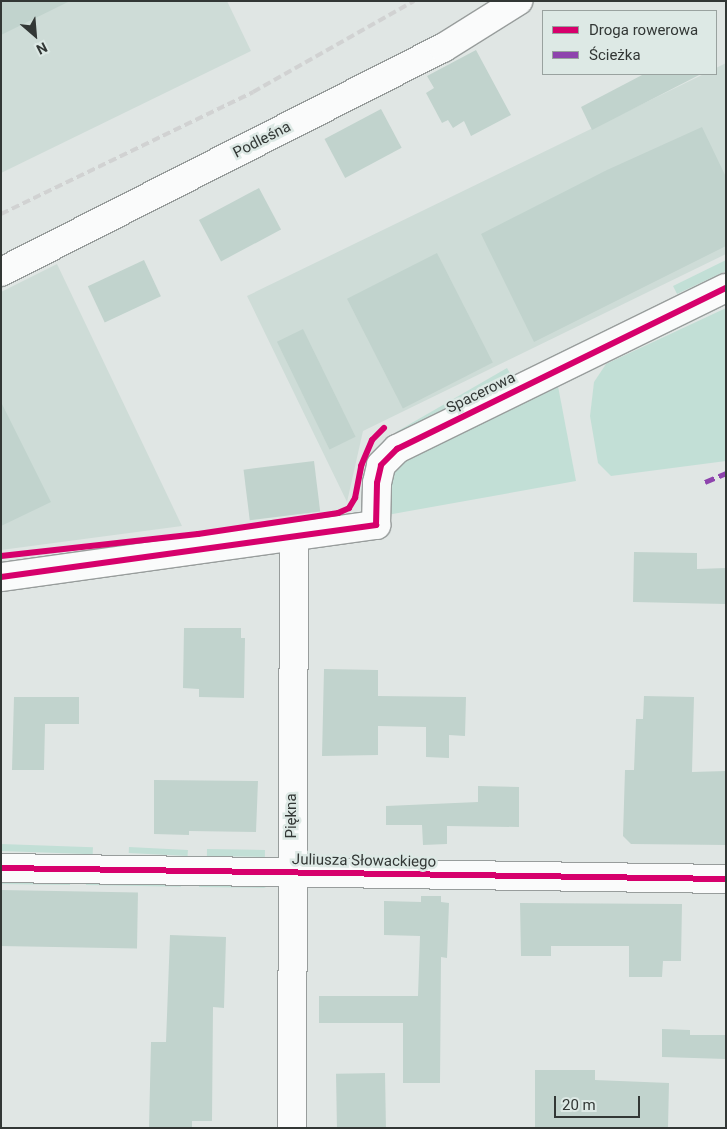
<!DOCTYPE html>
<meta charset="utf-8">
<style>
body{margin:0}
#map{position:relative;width:727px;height:1129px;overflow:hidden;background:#e0e6e4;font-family:Roboto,sans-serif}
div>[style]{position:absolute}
.built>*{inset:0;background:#cedcd7}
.green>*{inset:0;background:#c2dfd6;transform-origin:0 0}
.building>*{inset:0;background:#c1d3cd;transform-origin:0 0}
.roads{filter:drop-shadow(1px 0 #989d9c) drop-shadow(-1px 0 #989d9c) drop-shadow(0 1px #989d9c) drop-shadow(0 -1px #989d9c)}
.minor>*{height:28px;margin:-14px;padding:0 14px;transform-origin:14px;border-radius:14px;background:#fafbfb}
.rail>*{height:4px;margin-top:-2px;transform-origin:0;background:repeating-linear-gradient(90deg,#d1d2d2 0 8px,transparent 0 12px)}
.quiet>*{height:5px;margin-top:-2.5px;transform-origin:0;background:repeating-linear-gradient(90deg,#8e44ad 0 10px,transparent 0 15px)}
.cycleway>*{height:6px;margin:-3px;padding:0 3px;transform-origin:3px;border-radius:3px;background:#d6006c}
span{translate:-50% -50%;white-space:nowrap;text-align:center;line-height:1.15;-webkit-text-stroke:5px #dde9e5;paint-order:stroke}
.street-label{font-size:15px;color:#323735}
.frame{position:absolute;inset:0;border:2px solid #323735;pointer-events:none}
.legend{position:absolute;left:542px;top:10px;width:175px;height:65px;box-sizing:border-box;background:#dde9e5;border:1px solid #99a29f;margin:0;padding:6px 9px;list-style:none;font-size:15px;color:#323735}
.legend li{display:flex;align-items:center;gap:10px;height:25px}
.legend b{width:25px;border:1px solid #99a29f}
.north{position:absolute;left:10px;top:10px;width:50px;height:50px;-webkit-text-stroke:4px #dde9e5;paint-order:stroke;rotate:153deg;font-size:14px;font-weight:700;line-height:20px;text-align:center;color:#323735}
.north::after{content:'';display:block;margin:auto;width:18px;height:22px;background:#323735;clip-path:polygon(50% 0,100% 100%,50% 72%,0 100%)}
.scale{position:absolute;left:554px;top:1096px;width:86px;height:22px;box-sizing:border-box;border:2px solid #323735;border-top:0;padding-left:6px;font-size:15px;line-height:18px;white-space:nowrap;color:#323735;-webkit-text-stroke:4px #dde9e5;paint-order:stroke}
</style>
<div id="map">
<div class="built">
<div style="clip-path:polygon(1px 1px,227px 1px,251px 51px,1px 173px)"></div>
<div style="clip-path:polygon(726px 63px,726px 254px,363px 431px,347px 502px,247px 296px,704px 74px,716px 74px,716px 68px)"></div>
<div style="clip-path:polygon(57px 264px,182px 526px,1px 550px,1px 292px)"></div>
</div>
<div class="green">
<div style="clip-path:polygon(726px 260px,726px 271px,677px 294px,673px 286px)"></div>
<div style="clip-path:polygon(726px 308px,726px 461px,611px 476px,598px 463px,590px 416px,594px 382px,606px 364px)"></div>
<div style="left:507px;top:368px;width:8px;height:129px;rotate:60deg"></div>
<div style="clip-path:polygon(558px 386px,576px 481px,376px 517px,385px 479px,399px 461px)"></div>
<div style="left:1px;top:844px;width:92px;height:7px;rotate:2deg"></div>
<div style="left:129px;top:847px;width:59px;height:6px;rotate:3deg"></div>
<div style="left:207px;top:849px;width:58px;height:7px;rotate:1deg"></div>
<div style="clip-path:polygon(1px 877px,70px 879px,70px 885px,1px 884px)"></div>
<div style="left:86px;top:879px;width:95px;height:6px;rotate:1deg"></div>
<div style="clip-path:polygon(199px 882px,254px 882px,266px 888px,199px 887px)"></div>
</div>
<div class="building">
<div style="clip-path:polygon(1px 1px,70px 1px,1px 35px)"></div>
<div style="clip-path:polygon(476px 50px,511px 115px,471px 136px,464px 121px,453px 128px,448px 120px,442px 123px,426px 93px,434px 88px,427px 76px)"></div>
<div style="clip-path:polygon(644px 74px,701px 74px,592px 130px,581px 107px)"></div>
<div style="left:381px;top:109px;width:44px;height:64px;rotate:62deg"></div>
<div style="clip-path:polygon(702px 127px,726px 177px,726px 246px,534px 342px,481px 234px,607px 170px)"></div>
<div style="left:259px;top:188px;width:47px;height:68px;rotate:62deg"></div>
<div style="left:437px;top:253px;width:123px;height:101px;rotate:63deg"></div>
<div style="left:144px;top:260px;width:40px;height:62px;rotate:65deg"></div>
<div style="left:303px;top:329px;width:120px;height:29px;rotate:64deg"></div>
<div style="clip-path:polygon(1px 402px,51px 502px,1px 526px)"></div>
<div style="left:314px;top:461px;width:51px;height:71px;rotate:83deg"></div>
<div style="clip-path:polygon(634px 552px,697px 553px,697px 569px,726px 568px,726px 604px,633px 602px)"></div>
<div style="clip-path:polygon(184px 628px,241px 628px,241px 638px,245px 638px,244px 698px,199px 697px,199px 689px,183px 688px)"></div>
<div style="clip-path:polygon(324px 669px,378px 670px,378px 696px,466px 697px,465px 736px,449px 735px,449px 758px,426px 757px,426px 727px,378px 726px,378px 755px,322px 756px)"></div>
<div style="clip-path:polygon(644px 696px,694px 697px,692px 772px,726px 771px,726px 845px,631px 844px,623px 836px,625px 770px,634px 770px,636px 719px,643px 719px)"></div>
<div style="clip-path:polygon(14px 697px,79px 697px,79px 724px,45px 724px,44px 770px,12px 770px)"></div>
<div style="clip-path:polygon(154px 780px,258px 781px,256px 832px,189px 831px,189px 835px,154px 834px)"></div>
<div style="clip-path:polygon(478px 786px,519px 787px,519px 827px,447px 826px,447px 844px,423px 845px,422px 825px,386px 825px,386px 806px,478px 802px)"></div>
<div style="left:1px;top:890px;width:137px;height:56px;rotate:1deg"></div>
<div style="clip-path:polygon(421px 896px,441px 896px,441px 902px,449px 903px,447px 958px,441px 957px,440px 1083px,403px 1083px,403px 1023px,319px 1023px,319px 996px,418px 996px,420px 936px,384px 935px,384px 901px,421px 902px)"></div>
<div style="clip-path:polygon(520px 903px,682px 904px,681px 961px,663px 961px,662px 977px,629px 977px,629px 946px,551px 946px,551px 956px,521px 956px)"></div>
<div style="clip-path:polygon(170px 935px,226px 937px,224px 1008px,213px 1007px,212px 1121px,192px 1121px,192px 1128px,149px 1128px,151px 1042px,166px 1042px)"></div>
<div style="clip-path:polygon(662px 1029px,690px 1030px,690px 1035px,726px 1035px,726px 1059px,662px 1057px)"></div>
<div style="clip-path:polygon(535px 1070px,595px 1070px,595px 1080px,669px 1083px,668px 1128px,535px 1128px)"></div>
<div style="left:385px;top:1073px;width:55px;height:49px;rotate:89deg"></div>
</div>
<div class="roads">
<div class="minor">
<div style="left:1px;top:272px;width:496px;rotate:-26.9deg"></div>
<div style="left:443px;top:48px;width:89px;rotate:-32.1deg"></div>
<div style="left:1px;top:577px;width:379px;rotate:-7.9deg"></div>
<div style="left:376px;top:525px;width:42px;rotate:-88.6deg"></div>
<div style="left:377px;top:483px;width:18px;rotate:-77deg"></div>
<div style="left:381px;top:465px;width:23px;rotate:-45deg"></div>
<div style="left:397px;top:449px;width:366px;rotate:-26.1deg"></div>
<div style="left:1px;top:868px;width:725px;rotate:0.87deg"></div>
<div style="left:292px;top:1128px;width:593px;rotate:-89.81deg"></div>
</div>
</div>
<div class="rail">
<div style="left:1px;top:214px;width:280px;rotate:-25.8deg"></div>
<div style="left:253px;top:92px;width:185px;rotate:-29.5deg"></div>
</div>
<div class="quiet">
<div style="left:705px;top:482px;width:23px;rotate:-23deg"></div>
</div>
<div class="cycleway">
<div style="left:1px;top:556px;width:198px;rotate:-6.4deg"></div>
<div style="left:198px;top:534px;width:142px;rotate:-8.5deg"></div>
<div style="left:338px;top:513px;width:12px;rotate:-24deg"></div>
<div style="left:349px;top:508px;width:12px;rotate:-59deg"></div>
<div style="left:355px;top:498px;width:33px;rotate:-79deg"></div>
<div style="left:361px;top:466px;width:28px;rotate:-67deg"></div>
<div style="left:372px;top:440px;width:17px;rotate:-45deg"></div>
<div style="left:1px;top:577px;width:379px;rotate:-7.9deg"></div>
<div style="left:376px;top:525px;width:42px;rotate:-88.6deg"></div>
<div style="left:377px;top:483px;width:18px;rotate:-77deg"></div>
<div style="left:381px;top:465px;width:23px;rotate:-45deg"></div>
<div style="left:397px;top:449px;width:366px;rotate:-26.1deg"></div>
<div style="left:1px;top:868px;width:725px;rotate:0.87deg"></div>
</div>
<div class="street-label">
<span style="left:262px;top:140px;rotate:-27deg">Podleśna</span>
<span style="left:481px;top:393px;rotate:-26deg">Spacerowa</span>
<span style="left:292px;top:816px;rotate:-90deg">Piękna</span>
<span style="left:364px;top:861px;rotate:1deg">Juliusza Słowackiego</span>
</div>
<div class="frame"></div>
<ul class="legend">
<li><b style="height:6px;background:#d6006c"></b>Droga rowerowa</li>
<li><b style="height:6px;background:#8e44ad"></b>Ścieżka</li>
</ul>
<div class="north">N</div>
<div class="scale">20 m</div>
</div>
